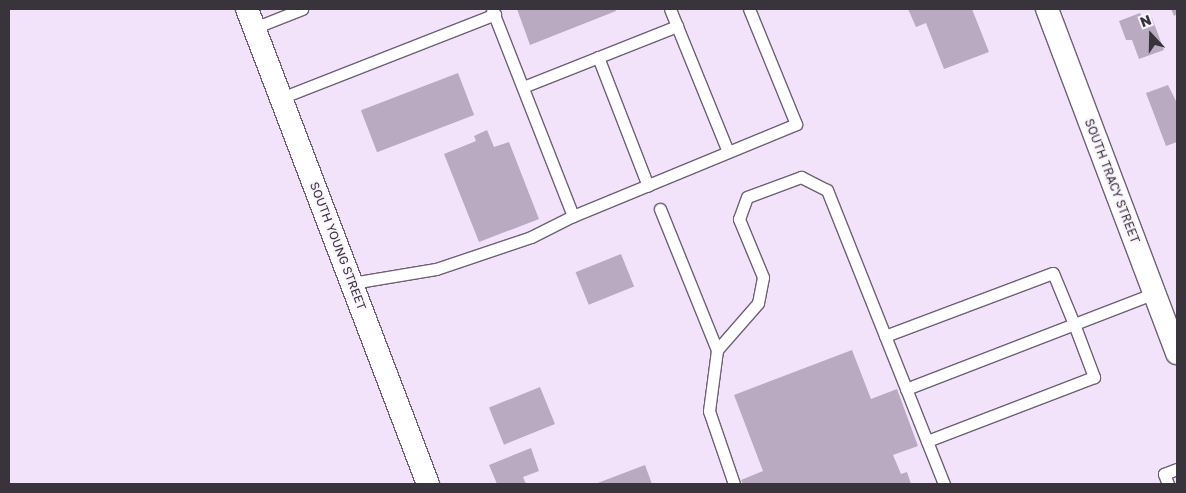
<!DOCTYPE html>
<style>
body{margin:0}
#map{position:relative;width:1186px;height:493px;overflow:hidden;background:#f2e3fb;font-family:"Golos Text",sans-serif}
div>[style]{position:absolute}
.building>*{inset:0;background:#b9aac1;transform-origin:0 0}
.roads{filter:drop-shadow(1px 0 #6e6175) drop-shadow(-1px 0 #6e6175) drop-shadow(0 1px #6e6175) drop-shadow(0 -1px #6e6175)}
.service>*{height:11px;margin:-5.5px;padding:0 5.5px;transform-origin:5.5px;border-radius:5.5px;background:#fff}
.minor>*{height:22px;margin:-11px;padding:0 11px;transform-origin:11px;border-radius:11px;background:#fff}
span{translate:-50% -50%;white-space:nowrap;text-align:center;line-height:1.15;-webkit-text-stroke:4px #faf4fe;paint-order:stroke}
.street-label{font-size:12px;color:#39333c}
.frame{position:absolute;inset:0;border:10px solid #39333c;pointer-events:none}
.north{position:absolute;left:1126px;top:10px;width:50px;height:50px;-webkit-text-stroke:4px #faf4fe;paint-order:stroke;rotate:339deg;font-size:14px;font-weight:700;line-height:20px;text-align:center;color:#39333c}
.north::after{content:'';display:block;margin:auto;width:18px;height:22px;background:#39333c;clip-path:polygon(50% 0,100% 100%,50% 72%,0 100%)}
</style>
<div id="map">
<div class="building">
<div style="clip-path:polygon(517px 9px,615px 9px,616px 11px,530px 45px)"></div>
<div style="clip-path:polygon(908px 9px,972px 9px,989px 52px,944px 69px,926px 23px,916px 27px)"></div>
<div style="clip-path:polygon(1171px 9px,1177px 9px,1177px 14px,1174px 16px)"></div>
<div style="clip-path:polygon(1140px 13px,1143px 20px,1152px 18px,1164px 50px,1139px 59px,1132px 40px,1126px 40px,1119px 21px)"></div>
<div style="left:458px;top:73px;width:45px;height:104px;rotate:69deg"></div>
<div style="clip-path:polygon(1168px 85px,1177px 103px,1177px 142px,1166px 146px,1146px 93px)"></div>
<div style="clip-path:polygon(487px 130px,494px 147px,509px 142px,539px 219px,479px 242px,444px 154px,476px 141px,474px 136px)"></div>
<div style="left:621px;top:254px;width:35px;height:49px;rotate:68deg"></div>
<div style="clip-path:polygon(852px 350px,871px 399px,897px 389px,918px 446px,893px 455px,901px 474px,907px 472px,911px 484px,743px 484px,741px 480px,763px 471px,734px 395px)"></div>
<div style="left:540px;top:387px;width:40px;height:55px;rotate:68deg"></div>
<div style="clip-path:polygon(531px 448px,539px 471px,523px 477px,526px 484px,497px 484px,489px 465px)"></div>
<div style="clip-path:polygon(645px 465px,652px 484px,595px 484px)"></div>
</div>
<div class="roads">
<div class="service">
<div style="left:670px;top:9px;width:154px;rotate:67.9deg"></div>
<div style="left:254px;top:28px;width:52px;rotate:-21.6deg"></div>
<div style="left:598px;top:57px;width:138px;rotate:68.8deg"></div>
<div style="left:523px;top:87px;width:166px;rotate:-21.6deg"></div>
<div style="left:281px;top:98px;width:230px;rotate:-21.4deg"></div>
<div style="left:660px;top:209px;width:152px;rotate:68deg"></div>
<div style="left:573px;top:216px;width:241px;rotate:-22.4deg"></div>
<div style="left:796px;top:124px;width:124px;rotate:-112.2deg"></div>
<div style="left:352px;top:283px;width:85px;rotate:-9.5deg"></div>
<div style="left:436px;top:269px;width:100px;rotate:-18.6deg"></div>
<div style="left:531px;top:237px;width:47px;rotate:-26.6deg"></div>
<div style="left:573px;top:216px;width:222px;rotate:-111.4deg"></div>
<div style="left:885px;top:336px;width:179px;rotate:-20.6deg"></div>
<div style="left:1053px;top:273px;width:55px;rotate:67.6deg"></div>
<div style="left:1074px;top:324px;width:57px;rotate:69.3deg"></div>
<div style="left:1094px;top:377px;width:179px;rotate:159deg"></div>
<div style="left:906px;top:389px;width:267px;rotate:-21.1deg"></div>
<div style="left:734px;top:484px;width:77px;rotate:-108.9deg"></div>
<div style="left:709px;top:411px;width:62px;rotate:-82.5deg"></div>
<div style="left:717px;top:350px;width:62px;rotate:-48.9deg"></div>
<div style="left:758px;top:303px;width:26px;rotate:-79deg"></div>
<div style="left:763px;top:277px;width:63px;rotate:-112.5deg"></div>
<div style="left:739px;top:219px;width:23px;rotate:-70deg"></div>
<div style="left:747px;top:197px;width:58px;rotate:-20.3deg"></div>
<div style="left:801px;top:177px;width:29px;rotate:27deg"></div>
<div style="left:827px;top:190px;width:316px;rotate:68.3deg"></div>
<div style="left:1168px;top:484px;width:11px;rotate:-112deg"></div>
<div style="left:1164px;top:474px;width:14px;rotate:-21deg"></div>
</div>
<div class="minor">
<div style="left:247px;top:9px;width:508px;rotate:69.14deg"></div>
<div style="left:1047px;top:9px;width:368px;rotate:69.3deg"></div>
</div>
</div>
<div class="street-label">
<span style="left:1112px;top:181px;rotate:69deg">SOUTH TRACY STREET</span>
<span style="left:338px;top:246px;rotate:69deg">SOUTH YOUNG STREET</span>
</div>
<div class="frame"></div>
<div class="north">N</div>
</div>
